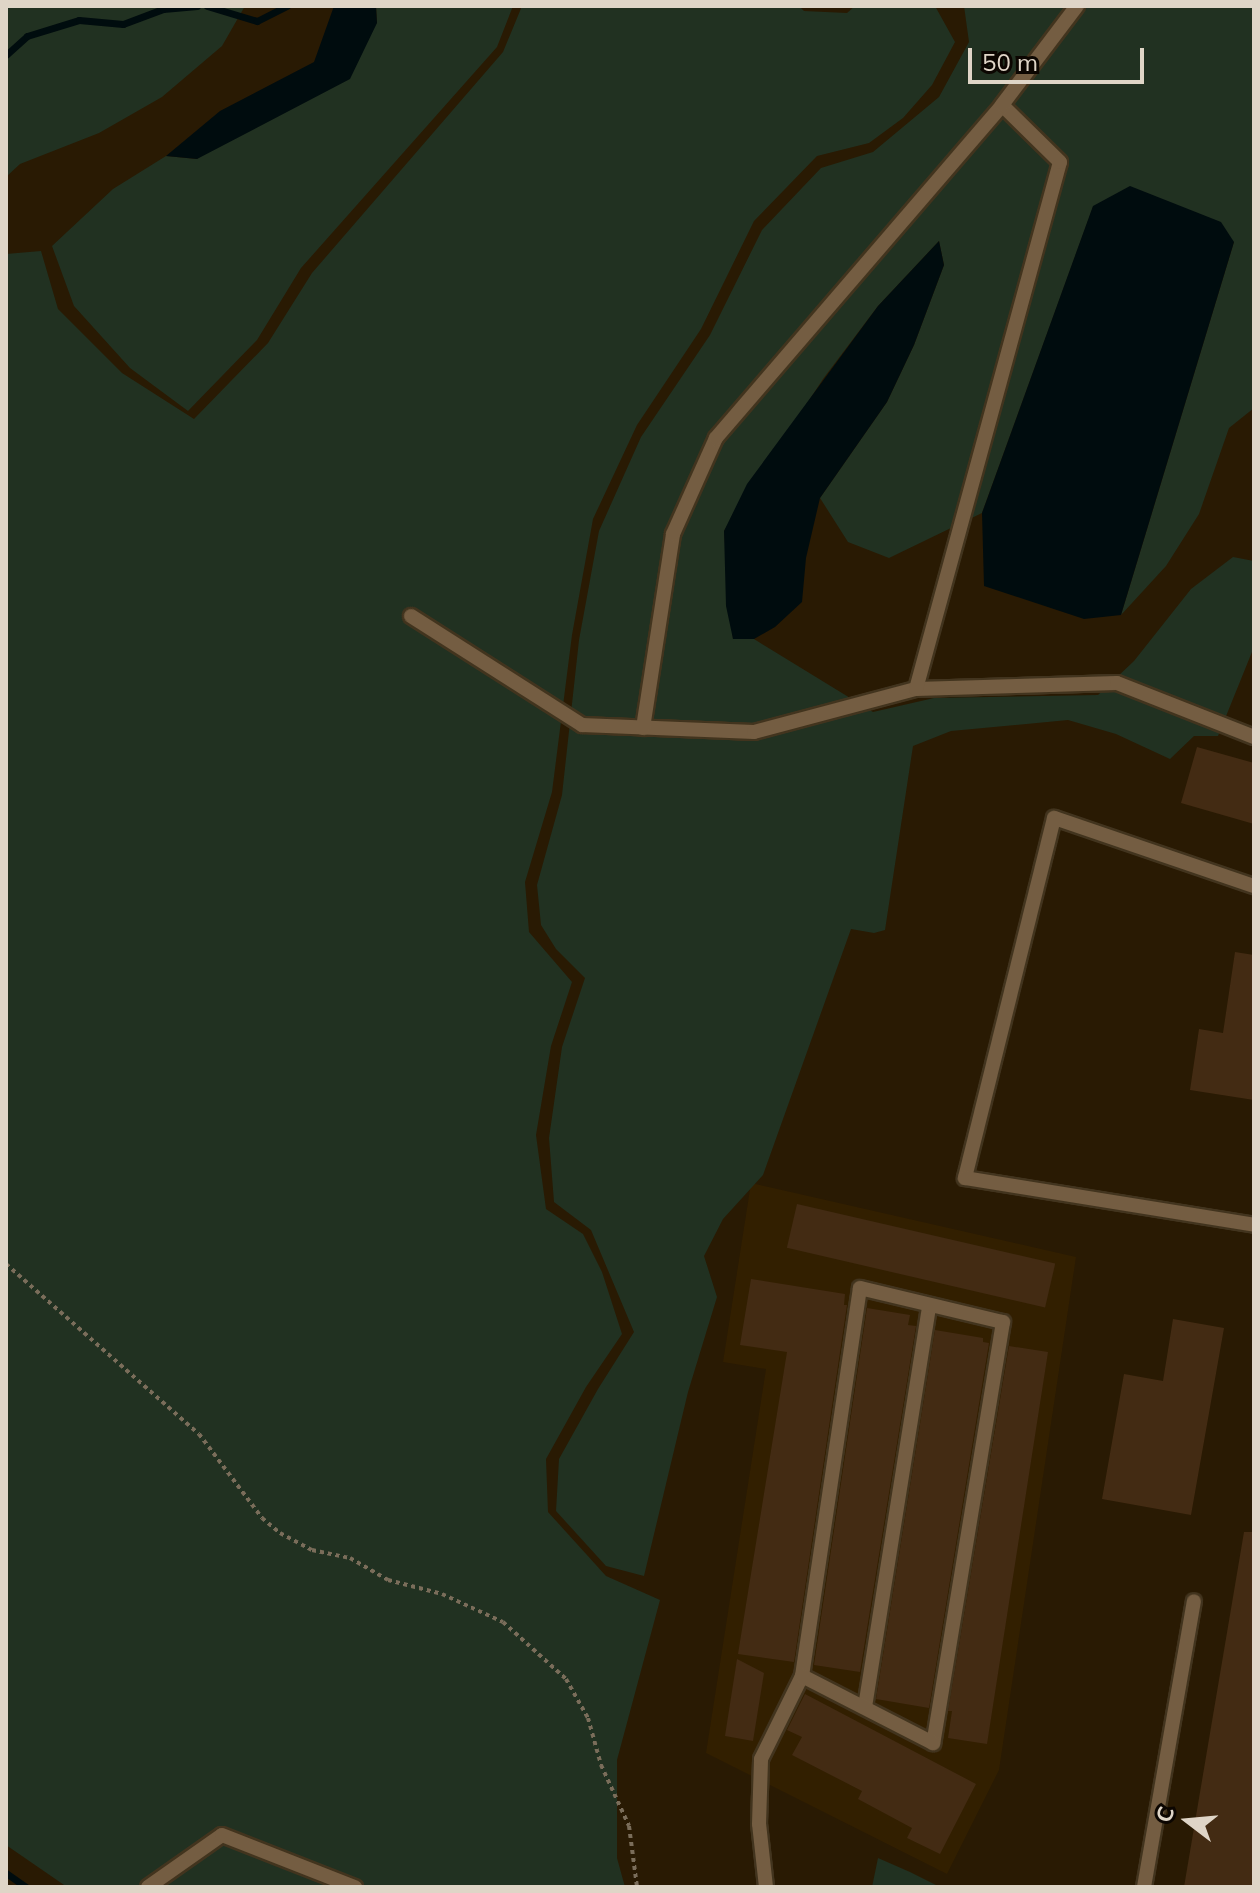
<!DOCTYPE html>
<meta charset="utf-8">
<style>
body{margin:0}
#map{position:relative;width:1260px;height:1893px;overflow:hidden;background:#291a03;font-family:Mulish,sans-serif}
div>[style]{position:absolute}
.built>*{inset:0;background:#321f00}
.green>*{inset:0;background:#213121}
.water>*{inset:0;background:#000c0e}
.stream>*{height:7px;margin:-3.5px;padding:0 3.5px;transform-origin:3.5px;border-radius:3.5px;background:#000c0e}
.building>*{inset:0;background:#432b13;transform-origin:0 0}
.path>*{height:4px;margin-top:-2px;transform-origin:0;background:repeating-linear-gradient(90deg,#7a6d5a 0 4px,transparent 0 8px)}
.roads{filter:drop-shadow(2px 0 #42341e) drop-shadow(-2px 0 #42341e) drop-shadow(0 2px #42341e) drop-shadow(0 -2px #42341e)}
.service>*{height:14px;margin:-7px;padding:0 7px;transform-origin:7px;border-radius:7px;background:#745d42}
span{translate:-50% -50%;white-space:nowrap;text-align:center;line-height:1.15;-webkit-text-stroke:8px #0c0601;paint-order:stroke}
.frame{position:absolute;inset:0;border:8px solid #dfd5c7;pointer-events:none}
.north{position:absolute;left:1148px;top:1781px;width:80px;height:80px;-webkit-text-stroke:6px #0c0601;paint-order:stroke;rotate:286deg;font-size:22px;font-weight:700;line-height:32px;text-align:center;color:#dfd5c7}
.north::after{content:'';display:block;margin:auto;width:28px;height:36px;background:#dfd5c7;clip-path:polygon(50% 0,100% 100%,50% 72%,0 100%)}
.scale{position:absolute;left:968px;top:48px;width:176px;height:36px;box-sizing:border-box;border:4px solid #dfd5c7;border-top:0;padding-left:10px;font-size:24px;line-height:28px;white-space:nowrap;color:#dfd5c7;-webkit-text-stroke:6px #0c0601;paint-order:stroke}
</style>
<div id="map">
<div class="built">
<div style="clip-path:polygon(751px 1183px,1076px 1257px,999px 1770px,947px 1874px,706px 1753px,766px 1369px,723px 1362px)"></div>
</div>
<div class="green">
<div style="clip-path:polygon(6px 6px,245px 6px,222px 46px,162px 97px,99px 133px,20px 164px,6px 177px)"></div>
<div style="clip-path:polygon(376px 6px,513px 6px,497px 47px,301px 268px,257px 340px,188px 411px,130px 368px,74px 306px,52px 246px,113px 189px,166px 156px,197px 159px,377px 23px)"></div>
<div style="clip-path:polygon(522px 6px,799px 6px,804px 11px,847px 13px,855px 6px,935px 6px,955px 42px,932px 85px,903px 118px,869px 143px,817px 156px,754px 221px,701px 329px,637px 425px,593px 519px,572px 635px,552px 792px,525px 882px,529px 932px,572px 982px,551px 1046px,536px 1135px,546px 1209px,583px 1234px,602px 1272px,622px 1334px,586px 1387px,546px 1459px,548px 1512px,606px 1576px,660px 1600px,617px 1760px,617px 1858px,625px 1887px,67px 1887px,6px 1845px,6px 254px,41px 251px,58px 309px,122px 373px,194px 419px,268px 343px,312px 273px,503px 52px)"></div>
<div style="clip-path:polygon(964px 6px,1254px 6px,1254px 408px,1229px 428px,1199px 514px,1166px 566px,1121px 615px,1234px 242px,1093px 207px,982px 513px,889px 558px,848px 542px,820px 498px,887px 402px,914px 345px,944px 265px,939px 241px,878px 306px,823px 379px,724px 531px,733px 639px,754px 639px,873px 712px,934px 698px,1098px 695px,1134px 661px,1191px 589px,1233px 557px,1254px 561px,1254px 647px,1218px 736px,1194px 736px,1170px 759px,1116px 734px,1068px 720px,951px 731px,913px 746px,885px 930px,874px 933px,851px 929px,763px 1175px,723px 1219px,704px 1256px,717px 1297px,688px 1392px,644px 1576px,606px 1566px,556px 1511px,559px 1459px,598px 1389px,634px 1332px,591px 1230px,554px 1202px,549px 1138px,562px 1047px,585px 978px,556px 949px,541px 925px,537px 885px,562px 795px,579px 640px,599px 531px,641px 437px,710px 335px,762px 230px,821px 168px,873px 152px,939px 97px,969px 42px)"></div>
<div style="clip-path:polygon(878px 1858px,910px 1872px,940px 1887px,872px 1887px)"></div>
</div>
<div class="water">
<div style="clip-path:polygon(334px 6px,376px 6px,377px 23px,350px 79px,197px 159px,166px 156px,220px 111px,314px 62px)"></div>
<div style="clip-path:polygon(1130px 186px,1221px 222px,1234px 242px,1121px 615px,1084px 619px,984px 586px,982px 513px,1093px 206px)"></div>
<div style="clip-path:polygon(939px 241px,944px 265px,914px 345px,887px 402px,820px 498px,806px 558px,802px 602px,775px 627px,754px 639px,733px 639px,726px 606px,724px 531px,747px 484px,878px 306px)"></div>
</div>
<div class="stream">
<div style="left:207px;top:6px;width:52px;rotate:16.7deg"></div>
<div style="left:257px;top:21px;width:34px;rotate:-27deg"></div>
<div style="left:6px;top:55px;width:28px;rotate:-42deg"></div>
<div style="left:27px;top:36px;width:54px;rotate:-17.1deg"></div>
<div style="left:79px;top:20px;width:44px;rotate:5.2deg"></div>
<div style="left:123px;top:24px;width:43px;rotate:-20.6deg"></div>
<div style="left:163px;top:9px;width:34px;rotate:-5deg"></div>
<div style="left:6px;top:1873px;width:24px;rotate:35deg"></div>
</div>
<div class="building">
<div style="clip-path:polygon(1197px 747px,1254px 763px,1254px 824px,1181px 803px)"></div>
<div style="clip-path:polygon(1235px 952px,1254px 955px,1254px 1100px,1190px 1090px,1199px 1029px,1223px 1033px)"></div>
<div style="left:797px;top:1204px;width:265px;height:45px;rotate:13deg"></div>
<div style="clip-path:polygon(751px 1279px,845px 1294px,844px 1305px,847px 1305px,794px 1662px,738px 1654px,787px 1352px,740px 1345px)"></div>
<div style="clip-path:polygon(867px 1308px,910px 1315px,908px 1325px,916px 1326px,860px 1672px,814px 1665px)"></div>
<div style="clip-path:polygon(1173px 1319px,1224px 1328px,1191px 1515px,1102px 1499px,1124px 1374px,1163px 1381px)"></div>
<div style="clip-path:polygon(935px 1330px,983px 1338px,983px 1342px,989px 1343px,929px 1708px,876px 1699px)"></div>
<div style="clip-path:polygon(1009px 1346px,1048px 1352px,987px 1744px,948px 1738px,952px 1711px,948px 1711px)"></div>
<div style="clip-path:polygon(1244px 1532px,1254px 1532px,1254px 1887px,1184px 1887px)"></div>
<div style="clip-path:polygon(737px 1659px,764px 1673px,753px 1741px,725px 1736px)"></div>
<div style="clip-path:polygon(805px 1694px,976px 1784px,940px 1854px,907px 1838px,912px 1828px,858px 1799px,862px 1791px,792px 1755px,802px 1737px,787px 1730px)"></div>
</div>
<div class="path">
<div style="left:6px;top:1264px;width:257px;rotate:41.4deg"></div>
<div style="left:199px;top:1434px;width:105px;rotate:53.1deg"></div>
<div style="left:262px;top:1518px;width:23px;rotate:40deg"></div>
<div style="left:280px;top:1533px;width:36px;rotate:28deg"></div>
<div style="left:312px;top:1550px;width:39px;rotate:12deg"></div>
<div style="left:350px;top:1558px;width:44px;rotate:30.1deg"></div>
<div style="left:388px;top:1580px;width:56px;rotate:14.5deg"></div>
<div style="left:442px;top:1594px;width:67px;rotate:24.7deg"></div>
<div style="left:503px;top:1622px;width:85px;rotate:42.1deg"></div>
<div style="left:566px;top:1679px;width:45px;rotate:60.6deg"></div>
<div style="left:588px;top:1718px;width:49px;rotate:74.5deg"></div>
<div style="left:601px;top:1765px;width:67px;rotate:65.3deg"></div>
<div style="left:629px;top:1826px;width:62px;rotate:82.5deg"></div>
</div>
<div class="roads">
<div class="service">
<div style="left:411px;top:616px;width:203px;rotate:32.5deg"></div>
<div style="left:582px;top:725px;width:172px;rotate:2.3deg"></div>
<div style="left:754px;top:732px;width:168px;rotate:-14.9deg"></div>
<div style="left:916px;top:689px;width:201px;rotate:-1.7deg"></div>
<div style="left:1117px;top:683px;width:147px;rotate:21.5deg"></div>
<div style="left:916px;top:689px;width:546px;rotate:-74.72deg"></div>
<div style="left:1060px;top:162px;width:81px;rotate:-135.5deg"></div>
<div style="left:643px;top:728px;width:196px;rotate:-81.2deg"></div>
<div style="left:673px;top:534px;width:105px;rotate:-65.9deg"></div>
<div style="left:716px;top:438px;width:439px;rotate:-49.3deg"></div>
<div style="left:1002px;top:105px;width:124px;rotate:-52.9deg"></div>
<div style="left:1254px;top:886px;width:211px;rotate:-161.2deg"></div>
<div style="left:1054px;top:818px;width:371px;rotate:103.9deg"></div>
<div style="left:965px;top:1178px;width:293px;rotate:9.2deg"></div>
<div style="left:865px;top:1707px;width:406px;rotate:-80.9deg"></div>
<div style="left:148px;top:1887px;width:90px;rotate:-35.1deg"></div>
<div style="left:222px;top:1835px;width:143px;rotate:21.4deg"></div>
<div style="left:766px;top:1887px;width:63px;rotate:-96.3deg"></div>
<div style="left:759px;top:1824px;width:65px;rotate:-88.2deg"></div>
<div style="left:761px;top:1759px;width:93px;rotate:-63.7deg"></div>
<div style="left:802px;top:1676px;width:392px;rotate:-81.5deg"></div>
<div style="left:860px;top:1288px;width:147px;rotate:13.4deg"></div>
<div style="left:1003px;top:1322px;width:427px;rotate:99.4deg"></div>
<div style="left:933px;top:1743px;width:147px;rotate:-152.9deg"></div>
<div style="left:1144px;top:1887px;width:290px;rotate:-80.1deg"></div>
</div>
</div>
<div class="frame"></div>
<div class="north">С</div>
<div class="scale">50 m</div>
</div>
